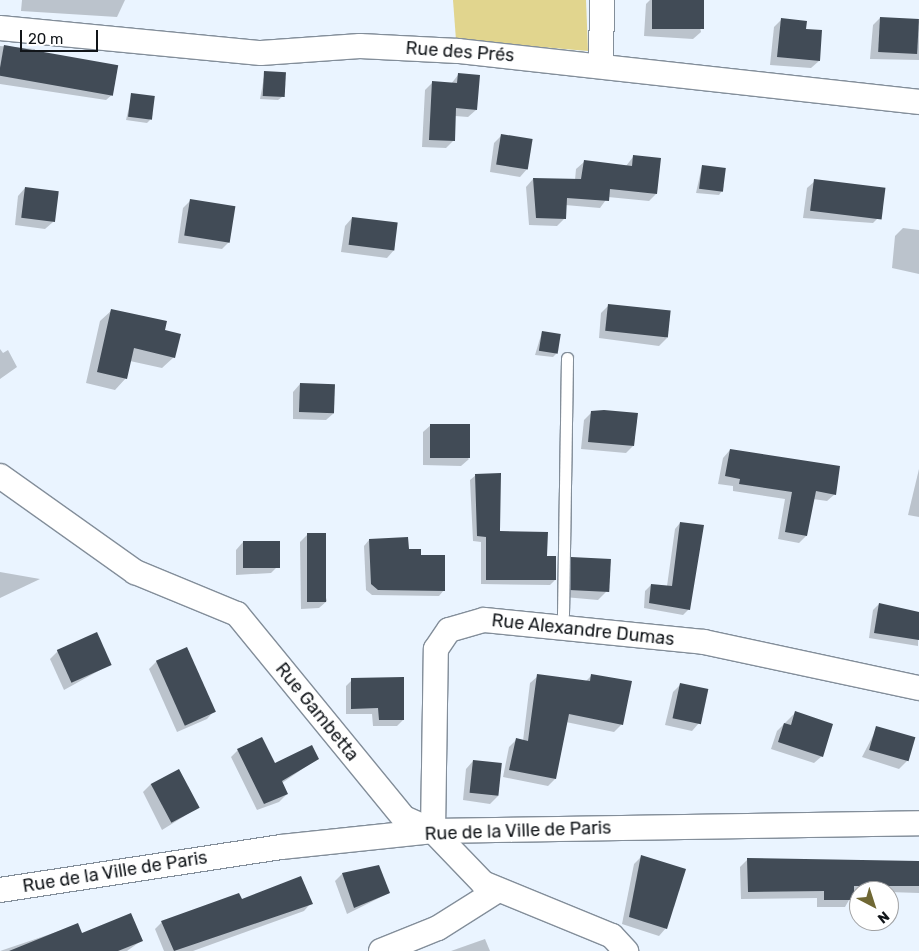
<!DOCTYPE html>
<meta charset="utf-8">
<style>
body{margin:0}
#map{position:relative;width:919px;height:951px;overflow:hidden;background:#eaf4ff;font-family:Rubik,sans-serif}
div>[style]{position:absolute}
.green>*{inset:0;background:#e1d58e}
.shadow>*{inset:0;background:#0003}
.building>*{inset:0;background:#414b56;transform-origin:0 0}
.roads{filter:drop-shadow(1px 0 #838e9a) drop-shadow(-1px 0 #838e9a) drop-shadow(0 1px #838e9a) drop-shadow(0 -1px #838e9a)}
.service>*{height:11px;margin:-5.5px;padding:0 5.5px;transform-origin:5.5px;border-radius:5.5px;background:#fff}
.minor>*{height:24px;margin:-12px;padding:0 12px;transform-origin:12px;border-radius:12px;background:#fff}
span{translate:-50% -50%;white-space:nowrap;text-align:center;line-height:1.15;-webkit-text-stroke:5px #fff;paint-order:stroke}
.street-label{font-size:18px;color:#111519}
.north{position:absolute;left:849px;top:881px;width:50px;height:50px;box-sizing:border-box;background:#fff;border:1px solid #a0a1a3;border-radius:50%;rotate:140deg;font-size:14px;font-weight:700;line-height:20px;text-align:center;color:#111519}
.north::after{content:'';display:block;margin:auto;width:18px;height:22px;background:#706834;clip-path:polygon(50% 0,100% 100%,50% 72%,0 100%)}
.scale{position:absolute;left:20px;top:30px;width:78px;height:22px;box-sizing:border-box;border:2px solid #111519;border-top:0;padding-left:6px;font-size:15px;line-height:18px;white-space:nowrap;color:#111519;-webkit-text-stroke:4px #fff;paint-order:stroke}
</style>
<div id="map">
<div class="green">
<div style="clip-path:polygon(453px 0,586px 0,588px 51px,456px 40px)"></div>
</div>
<div class="shadow">
<div style="clip-path:polygon(22px 0,125px 0,117px 17px,21px 11px)"></div>
<div style="clip-path:polygon(650px 0,694px 0,701px 32px,693px 39px,644px 36px,646px 4px)"></div>
<div style="clip-path:polygon(880px 18px,919px 21px,919px 60px,870px 59px,873px 25px)"></div>
<div style="clip-path:polygon(781px 20px,805px 30px,819px 61px,811px 68px,770px 65px,774px 27px)"></div>
<div style="clip-path:polygon(0 46px,35px 49px,34px 54px,113px 94px,106px 100px,0 84px)"></div>
<div style="clip-path:polygon(265px 72px,282px 97px,278px 100px,260px 99px)"></div>
<div style="clip-path:polygon(458px 75px,476px 110px,468px 117px,455px 116px,453px 141px,446px 148px,422px 147px,425px 90px,433px 82px,451px 84px)"></div>
<div style="clip-path:polygon(132px 94px,150px 120px,147px 123px,126px 120px)"></div>
<div style="clip-path:polygon(501px 136px,527px 169px,520px 177px,490px 172px,494px 143px)"></div>
<div style="clip-path:polygon(633px 157px,656px 194px,649px 201px,608px 197px,600px 208px,565px 205px,564px 219px,557px 226px,529px 225px,526px 187px,533px 179px,575px 180px,576px 169px,584px 162px,626px 166px)"></div>
<div style="clip-path:polygon(702px 166px,722px 191px,719px 195px,696px 193px)"></div>
<div style="clip-path:polygon(815px 181px,881px 215px,873px 223px,803px 218px,807px 188px)"></div>
<div style="clip-path:polygon(25px 188px,53px 222px,45px 229px,15px 225px,18px 196px)"></div>
<div style="clip-path:polygon(190px 201px,229px 242px,222px 249px,178px 243px,183px 208px)"></div>
<div style="clip-path:polygon(352px 218px,394px 250px,387px 258px,341px 252px,345px 226px)"></div>
<div style="clip-path:polygon(903px 228px,919px 230px,919px 274px,892px 268px,895px 236px)"></div>
<div style="clip-path:polygon(609px 305px,667px 338px,659px 346px,599px 338px,601px 313px)"></div>
<div style="clip-path:polygon(112px 310px,164px 331px,174px 357px,162px 368px,130px 361px,126px 378px,115px 390px,86px 383px,100px 321px)"></div>
<div style="clip-path:polygon(542px 332px,556px 354px,553px 357px,535px 355px)"></div>
<div style="clip-path:polygon(0 349px,3px 353px,8px 350px,17px 367px,0 379px)"></div>
<div style="clip-path:polygon(300px 384px,334px 413px,326px 420px,293px 419px,293px 392px)"></div>
<div style="clip-path:polygon(592px 412px,633px 446px,626px 453px,581px 449px,584px 420px)"></div>
<div style="clip-path:polygon(431px 425px,469px 459px,461px 466px,423px 465px,423px 432px)"></div>
<div style="clip-path:polygon(730px 450px,835px 494px,827px 501px,813px 499px,806px 536px,799px 543px,778px 539px,785px 499px,733px 491px,733px 486px,718px 484px,723px 458px)"></div>
<div style="clip-path:polygon(919px 469px,919px 517px,908px 515px)"></div>
<div style="clip-path:polygon(476px 475px,498px 532px,546px 557px,555px 580px,550px 585px,481px 584px,481px 542px,473px 541px,470px 480px)"></div>
<div style="clip-path:polygon(680px 523px,689px 609px,683px 615px,644px 608px,645px 591px,651px 585px,667px 586px,675px 529px)"></div>
<div style="clip-path:polygon(307px 535px,327px 601px,319px 608px,301px 609px,300px 542px)"></div>
<div style="clip-path:polygon(369px 540px,420px 556px,444px 590px,439px 596px,372px 595px,366px 590px,364px 546px)"></div>
<div style="clip-path:polygon(243px 542px,279px 565px,271px 573px,236px 575px,236px 550px)"></div>
<div style="clip-path:polygon(572px 558px,606px 592px,598px 600px,564px 597px,564px 566px)"></div>
<div style="clip-path:polygon(0 572px,40px 579px,0 598px)"></div>
<div style="clip-path:polygon(879px 604px,919px 613px,918px 646px,869px 638px,873px 610px)"></div>
<div style="clip-path:polygon(58px 651px,111px 664px,64px 690px,50px 659px)"></div>
<div style="clip-path:polygon(157px 661px,214px 711px,207px 719px,177px 732px,149px 669px)"></div>
<div style="clip-path:polygon(592px 675px,621px 725px,614px 732px,566px 722px,555px 779px,548px 786px,503px 777px,509px 747px,516px 740px,523px 741px,530px 683px,538px 676px,585px 682px)"></div>
<div style="clip-path:polygon(352px 680px,403px 720px,397px 726px,373px 726px,372px 714px,346px 714px,346px 686px)"></div>
<div style="clip-path:polygon(680px 685px,699px 723px,692px 731px,665px 725px,673px 692px)"></div>
<div style="clip-path:polygon(796px 712px,822px 756px,814px 763px,771px 749px,777px 731px)"></div>
<div style="clip-path:polygon(877px 728px,907px 761px,899px 769px,862px 757px)"></div>
<div style="clip-path:polygon(238px 750px,274px 765px,317px 759px,282px 783px,287px 794px,279px 802px,257px 810px,231px 757px)"></div>
<div style="clip-path:polygon(473px 761px,498px 796px,490px 804px,463px 800px,466px 769px)"></div>
<div style="clip-path:polygon(151px 784px,199px 807px,162px 830px,143px 792px)"></div>
<div style="clip-path:polygon(641px 857px,666px 928px,659px 936px,622px 924px,634px 864px)"></div>
<div style="clip-path:polygon(748px 859px,919px 862px,919px 893px,859px 891px,853px 893px,845px 907px,817px 907px,817px 898px,741px 899px,740px 867px)"></div>
<div style="clip-path:polygon(342px 874px,389px 893px,347px 914px,335px 881px)"></div>
<div style="clip-path:polygon(241px 901px,311px 903px,304px 911px,193px 951px,164px 951px,155px 929px,162px 922px)"></div>
<div style="clip-path:polygon(77px 925px,81px 935px,141px 941px,127px 951px,0 951px)"></div>
<div style="clip-path:polygon(485px 939px,490px 951px,451px 951px)"></div>
</div>
<div class="building">
<div style="left:652px;top:0;width:52px;height:29px"></div>
<div style="left:880px;top:17px;width:39px;height:35px;rotate:3deg"></div>
<div style="clip-path:polygon(781px 18px,807px 21px,806px 29px,822px 30px,820px 61px,777px 57px)"></div>
<div style="left:4px;top:45px;width:116px;height:31px;rotate:10deg"></div>
<div style="left:264px;top:71px;width:22px;height:25px;rotate:3deg"></div>
<div style="clip-path:polygon(458px 73px,480px 75px,477px 110px,456px 108px,455px 141px,429px 140px,432px 81px,457px 83px)"></div>
<div style="left:131px;top:93px;width:24px;height:24px;rotate:7deg"></div>
<div style="left:501px;top:134px;width:32px;height:31px;rotate:9deg"></div>
<div style="clip-path:polygon(633px 155px,661px 158px,657px 194px,610px 189px,609px 201px,567px 198px,566px 219px,536px 218px,533px 178px,581px 179px,584px 160px,632px 166px)"></div>
<div style="left:702px;top:165px;width:24px;height:24px;rotate:7deg"></div>
<div style="left:814px;top:179px;width:72px;height:32px;rotate:7deg"></div>
<div style="left:25px;top:187px;width:34px;height:31px;rotate:7deg"></div>
<div style="left:190px;top:199px;width:46px;height:37px;rotate:9deg"></div>
<div style="left:352px;top:217px;width:46px;height:28px;rotate:7deg"></div>
<div style="left:608px;top:304px;width:63px;height:27px;rotate:6deg"></div>
<div style="clip-path:polygon(111px 309px,167px 321px,165px 330px,181px 334px,175px 358px,134px 348px,127px 379px,97px 372px)"></div>
<div style="left:542px;top:331px;width:19px;height:20px;rotate:9deg"></div>
<div style="left:300px;top:383px;width:35px;height:29px;rotate:2deg"></div>
<div style="clip-path:polygon(604px 410px,638px 413px,634px 446px,588px 442px,591px 411px)"></div>
<div style="left:430px;top:424px;width:40px;height:34px"></div>
<div style="clip-path:polygon(730px 449px,840px 466px,836px 495px,816px 491px,807px 536px,785px 532px,792px 492px,739px 484px,740px 479px,725px 476px)"></div>
<div style="clip-path:polygon(501px 473px,500px 531px,548px 532px,547px 556px,556px 556px,556px 580px,486px 580px,486px 537px,477px 536px,475px 474px)"></div>
<div style="clip-path:polygon(680px 522px,704px 525px,690px 610px,649px 603px,651px 584px,672px 586px)"></div>
<div style="left:307px;top:533px;width:19px;height:69px"></div>
<div style="clip-path:polygon(408px 537px,409px 549px,421px 549px,421px 555px,445px 555px,445px 591px,378px 590px,371px 584px,369px 539px)"></div>
<div style="left:243px;top:541px;width:37px;height:27px"></div>
<div style="left:571px;top:557px;width:40px;height:33px;rotate:3deg"></div>
<div style="clip-path:polygon(879px 603px,919px 612px,919px 640px,874px 633px)"></div>
<div style="left:97px;top:632px;width:36px;height:44px;rotate:66deg"></div>
<div style="left:187px;top:647px;width:71px;height:34px;rotate:66deg"></div>
<div style="clip-path:polygon(537px 674px,590px 681px,591px 674px,632px 681px,623px 725px,569px 714px,556px 779px,509px 770px,516px 738px,528px 741px)"></div>
<div style="clip-path:polygon(404px 677px,404px 720px,379px 720px,378px 708px,351px 709px,351px 678px)"></div>
<div style="left:680px;top:683px;width:29px;height:36px;rotate:12deg"></div>
<div style="clip-path:polygon(795px 711px,833px 724px,823px 757px,778px 742px,784px 723px,791px 725px)"></div>
<div style="left:876px;top:726px;width:41px;height:25px;rotate:16deg"></div>
<div style="clip-path:polygon(262px 737px,275px 763px,312px 745px,319px 759px,282px 781px,288px 794px,264px 804px,237px 749px)"></div>
<div style="left:473px;top:760px;width:29px;height:33px;rotate:6deg"></div>
<div style="left:179px;top:769px;width:44px;height:32px;rotate:62deg"></div>
<div style="clip-path:polygon(641px 855px,686px 869px,667px 929px,629px 917px)"></div>
<div style="clip-path:polygon(747px 858px,919px 861px,919px 886px,854px 886px,854px 900px,824px 900px,824px 891px,748px 892px)"></div>
<div style="clip-path:polygon(379px 865px,390px 893px,354px 908px,342px 873px)"></div>
<div style="clip-path:polygon(301px 876px,313px 904px,174px 951px,161px 921px,239px 893px,242px 899px)"></div>
<div style="clip-path:polygon(131px 913px,143px 941px,118px 951px,9px 951px,78px 923px,82px 933px)"></div>
</div>
<div class="roads">
<div class="service">
<div style="left:563px;top:614px;width:256px;rotate:-89.1deg"></div>
</div>
<div class="minor">
<div style="left:0;top:28px;width:262px;rotate:5.5deg"></div>
<div style="left:261px;top:53px;width:99px;rotate:-4deg"></div>
<div style="left:360px;top:46px;width:98px;rotate:2.9deg"></div>
<div style="left:458px;top:51px;width:464px;rotate:6.3deg"></div>
<div style="left:601px;top:64px;width:64px;rotate:-89.1deg"></div>
<div style="left:0;top:476px;width:166px;rotate:35.4deg"></div>
<div style="left:135px;top:572px;width:110px;rotate:22.4deg"></div>
<div style="left:237px;top:614px;width:264px;rotate:50.7deg"></div>
<div style="left:404px;top:818px;width:32px;rotate:24deg"></div>
<div style="left:433px;top:831px;width:72px;rotate:46.1deg"></div>
<div style="left:483px;top:883px;width:139px;rotate:22.3deg"></div>
<div style="left:612px;top:936px;width:21px;rotate:47deg"></div>
<div style="left:433px;top:831px;width:182px;rotate:-89.1deg"></div>
<div style="left:436px;top:649px;width:23px;rotate:-56deg"></div>
<div style="left:449px;top:630px;width:36px;rotate:-16deg"></div>
<div style="left:484px;top:620px;width:221px;rotate:5.7deg"></div>
<div style="left:704px;top:642px;width:220px;rotate:12.1deg"></div>
<div style="left:0;top:890px;width:284px;rotate:-8.7deg"></div>
<div style="left:281px;top:847px;width:153px;rotate:-6deg"></div>
<div style="left:433px;top:831px;width:486px;rotate:-0.9deg"></div>
<div style="left:381px;top:951px;width:61px;rotate:-22deg"></div>
<div style="left:438px;top:928px;width:71px;rotate:-32.3deg"></div>
</div>
</div>
<div class="street-label">
<span style="left:460px;top:52px;rotate:4deg">Rue des Prés</span>
<span style="left:583px;top:630px;rotate:6deg">Rue Alexandre Dumas</span>
<span style="left:317px;top:712px;rotate:51deg">Rue Gambetta</span>
<span style="left:518px;top:831px;rotate:-2deg">Rue de la Ville de Paris</span>
<span style="left:115px;top:872px;rotate:-9deg">Rue de la Ville de Paris</span>
</div>
<div class="north">N</div>
<div class="scale">20 m</div>
</div>
